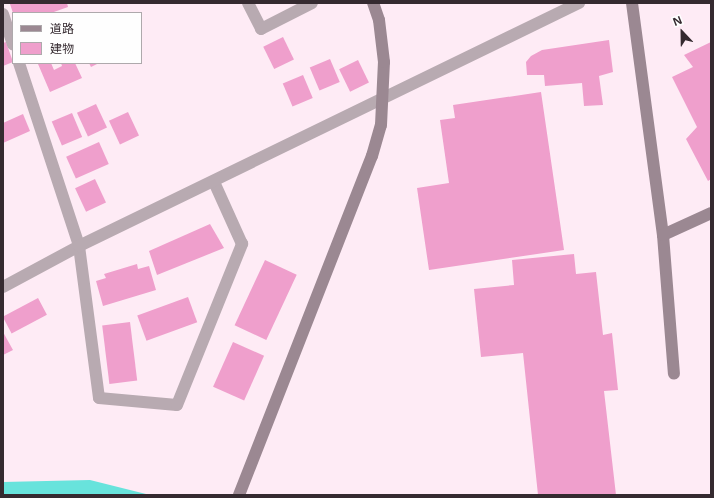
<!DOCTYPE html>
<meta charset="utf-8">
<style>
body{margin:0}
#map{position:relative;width:714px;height:498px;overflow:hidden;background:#feebf5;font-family:"Open Sans","Noto Sans JP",sans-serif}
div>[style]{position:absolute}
.water>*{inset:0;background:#68e3dc}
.building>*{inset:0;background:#ef9fcc;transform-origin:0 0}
.street>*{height:12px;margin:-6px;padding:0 6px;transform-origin:6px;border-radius:6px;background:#b8aab1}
.secondary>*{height:12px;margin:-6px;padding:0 6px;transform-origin:6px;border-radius:6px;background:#9b8892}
span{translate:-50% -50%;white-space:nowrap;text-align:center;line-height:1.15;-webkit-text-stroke:3px #fefefe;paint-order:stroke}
.frame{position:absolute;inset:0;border:4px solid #352a30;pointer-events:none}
.legend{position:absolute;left:12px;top:12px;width:130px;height:52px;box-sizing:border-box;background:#fefefe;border:1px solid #aea9ac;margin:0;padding:5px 7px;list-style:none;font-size:12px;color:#352a30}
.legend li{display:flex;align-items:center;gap:8px;height:20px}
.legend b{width:20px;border:1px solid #aea9ac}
.north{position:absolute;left:662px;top:12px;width:40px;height:40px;-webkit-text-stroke:3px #fefefe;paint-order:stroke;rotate:338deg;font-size:11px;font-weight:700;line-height:16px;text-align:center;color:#352a30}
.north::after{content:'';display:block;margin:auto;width:14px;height:18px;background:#352a30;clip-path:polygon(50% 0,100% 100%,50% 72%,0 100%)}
</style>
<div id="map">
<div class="water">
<div style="clip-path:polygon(90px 480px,150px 495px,3px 495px,3px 482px)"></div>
</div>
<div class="building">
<div style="clip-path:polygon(67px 3px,68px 7px,51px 13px,13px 13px,10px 4px)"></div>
<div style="left:283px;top:37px;width:25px;height:22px;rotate:64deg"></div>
<div style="clip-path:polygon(609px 40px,613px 72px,599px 76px,603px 105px,584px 106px,582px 83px,545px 86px,544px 75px,527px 75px,526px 62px,531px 56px,542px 50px)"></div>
<div style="clip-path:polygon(6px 42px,13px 62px,3px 66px,3px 43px)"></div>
<div style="clip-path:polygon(711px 42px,711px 179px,708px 181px,686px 139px,697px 127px,672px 77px,693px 67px,684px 55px)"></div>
<div style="left:330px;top:59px;width:25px;height:22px;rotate:67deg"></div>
<div style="left:358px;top:60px;width:25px;height:21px;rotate:64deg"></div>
<div style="clip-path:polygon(51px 63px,54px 70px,62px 66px,61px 63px,75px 63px,82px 78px,50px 92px,38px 64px)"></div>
<div style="clip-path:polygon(89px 63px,99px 63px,91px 67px)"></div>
<div style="left:303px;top:75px;width:25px;height:22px;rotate:67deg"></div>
<div style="clip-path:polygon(541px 92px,564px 250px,429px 270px,417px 188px,449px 183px,440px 120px,455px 118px,453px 105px)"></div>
<div style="left:96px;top:104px;width:26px;height:21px;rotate:65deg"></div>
<div style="left:128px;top:112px;width:26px;height:21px;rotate:65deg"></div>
<div style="left:72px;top:113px;width:26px;height:22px;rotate:67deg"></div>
<div style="clip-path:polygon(23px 114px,30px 131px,3px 143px,3px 123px)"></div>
<div style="left:99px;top:142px;width:24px;height:36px;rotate:66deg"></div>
<div style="left:95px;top:179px;width:26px;height:22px;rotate:65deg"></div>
<div style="clip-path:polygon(210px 224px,224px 248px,157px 275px,149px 251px)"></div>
<div style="clip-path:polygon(574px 254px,576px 274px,596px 272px,603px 335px,612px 333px,618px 390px,604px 391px,616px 495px,538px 495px,523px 353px,481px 357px,474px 289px,514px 285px,512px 260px)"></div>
<div style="left:265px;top:260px;width:35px;height:72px;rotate:25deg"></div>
<div style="clip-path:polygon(137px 264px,138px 269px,149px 266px,156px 290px,103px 306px,96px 281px,106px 278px,104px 274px)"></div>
<div style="left:188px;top:297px;width:27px;height:54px;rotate:70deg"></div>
<div style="left:38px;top:298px;width:19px;height:40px;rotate:62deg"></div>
<div style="left:130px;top:322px;width:59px;height:28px;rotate:83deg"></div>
<div style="clip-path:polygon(3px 332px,13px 350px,3px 355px)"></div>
<div style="left:233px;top:342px;width:34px;height:49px;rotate:24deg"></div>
</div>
<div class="street">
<div style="left:248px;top:3px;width:29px;rotate:63deg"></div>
<div style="left:261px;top:29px;width:57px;rotate:-27deg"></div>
<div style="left:3px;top:14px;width:32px;rotate:72deg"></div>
<div style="left:19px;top:63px;width:193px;rotate:71.8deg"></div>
<div style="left:79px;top:246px;width:153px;rotate:82.5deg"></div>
<div style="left:99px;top:398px;width:78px;rotate:5.1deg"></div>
<div style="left:177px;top:405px;width:174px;rotate:-68deg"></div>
<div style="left:242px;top:244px;width:68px;rotate:-114.3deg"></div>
<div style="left:3px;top:287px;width:86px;rotate:-28.3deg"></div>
<div style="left:79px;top:246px;width:556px;rotate:-25.92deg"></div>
</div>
<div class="secondary">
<div style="left:632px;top:3px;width:234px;rotate:82.4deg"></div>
<div style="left:663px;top:235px;width:139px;rotate:85.5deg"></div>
<div style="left:663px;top:235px;width:53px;rotate:-24.6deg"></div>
<div style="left:239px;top:495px;width:364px;rotate:-68.6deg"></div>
<div style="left:372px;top:156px;width:32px;rotate:-74deg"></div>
<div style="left:381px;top:125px;width:63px;rotate:-87.3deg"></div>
<div style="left:384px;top:62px;width:42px;rotate:-96.8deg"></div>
<div style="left:379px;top:20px;width:18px;rotate:-109deg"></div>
</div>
<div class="frame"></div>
<ul class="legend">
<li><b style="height:5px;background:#9b8892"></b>道路</li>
<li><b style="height:11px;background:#ef9fcc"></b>建物</li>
</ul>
<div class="north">N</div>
</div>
